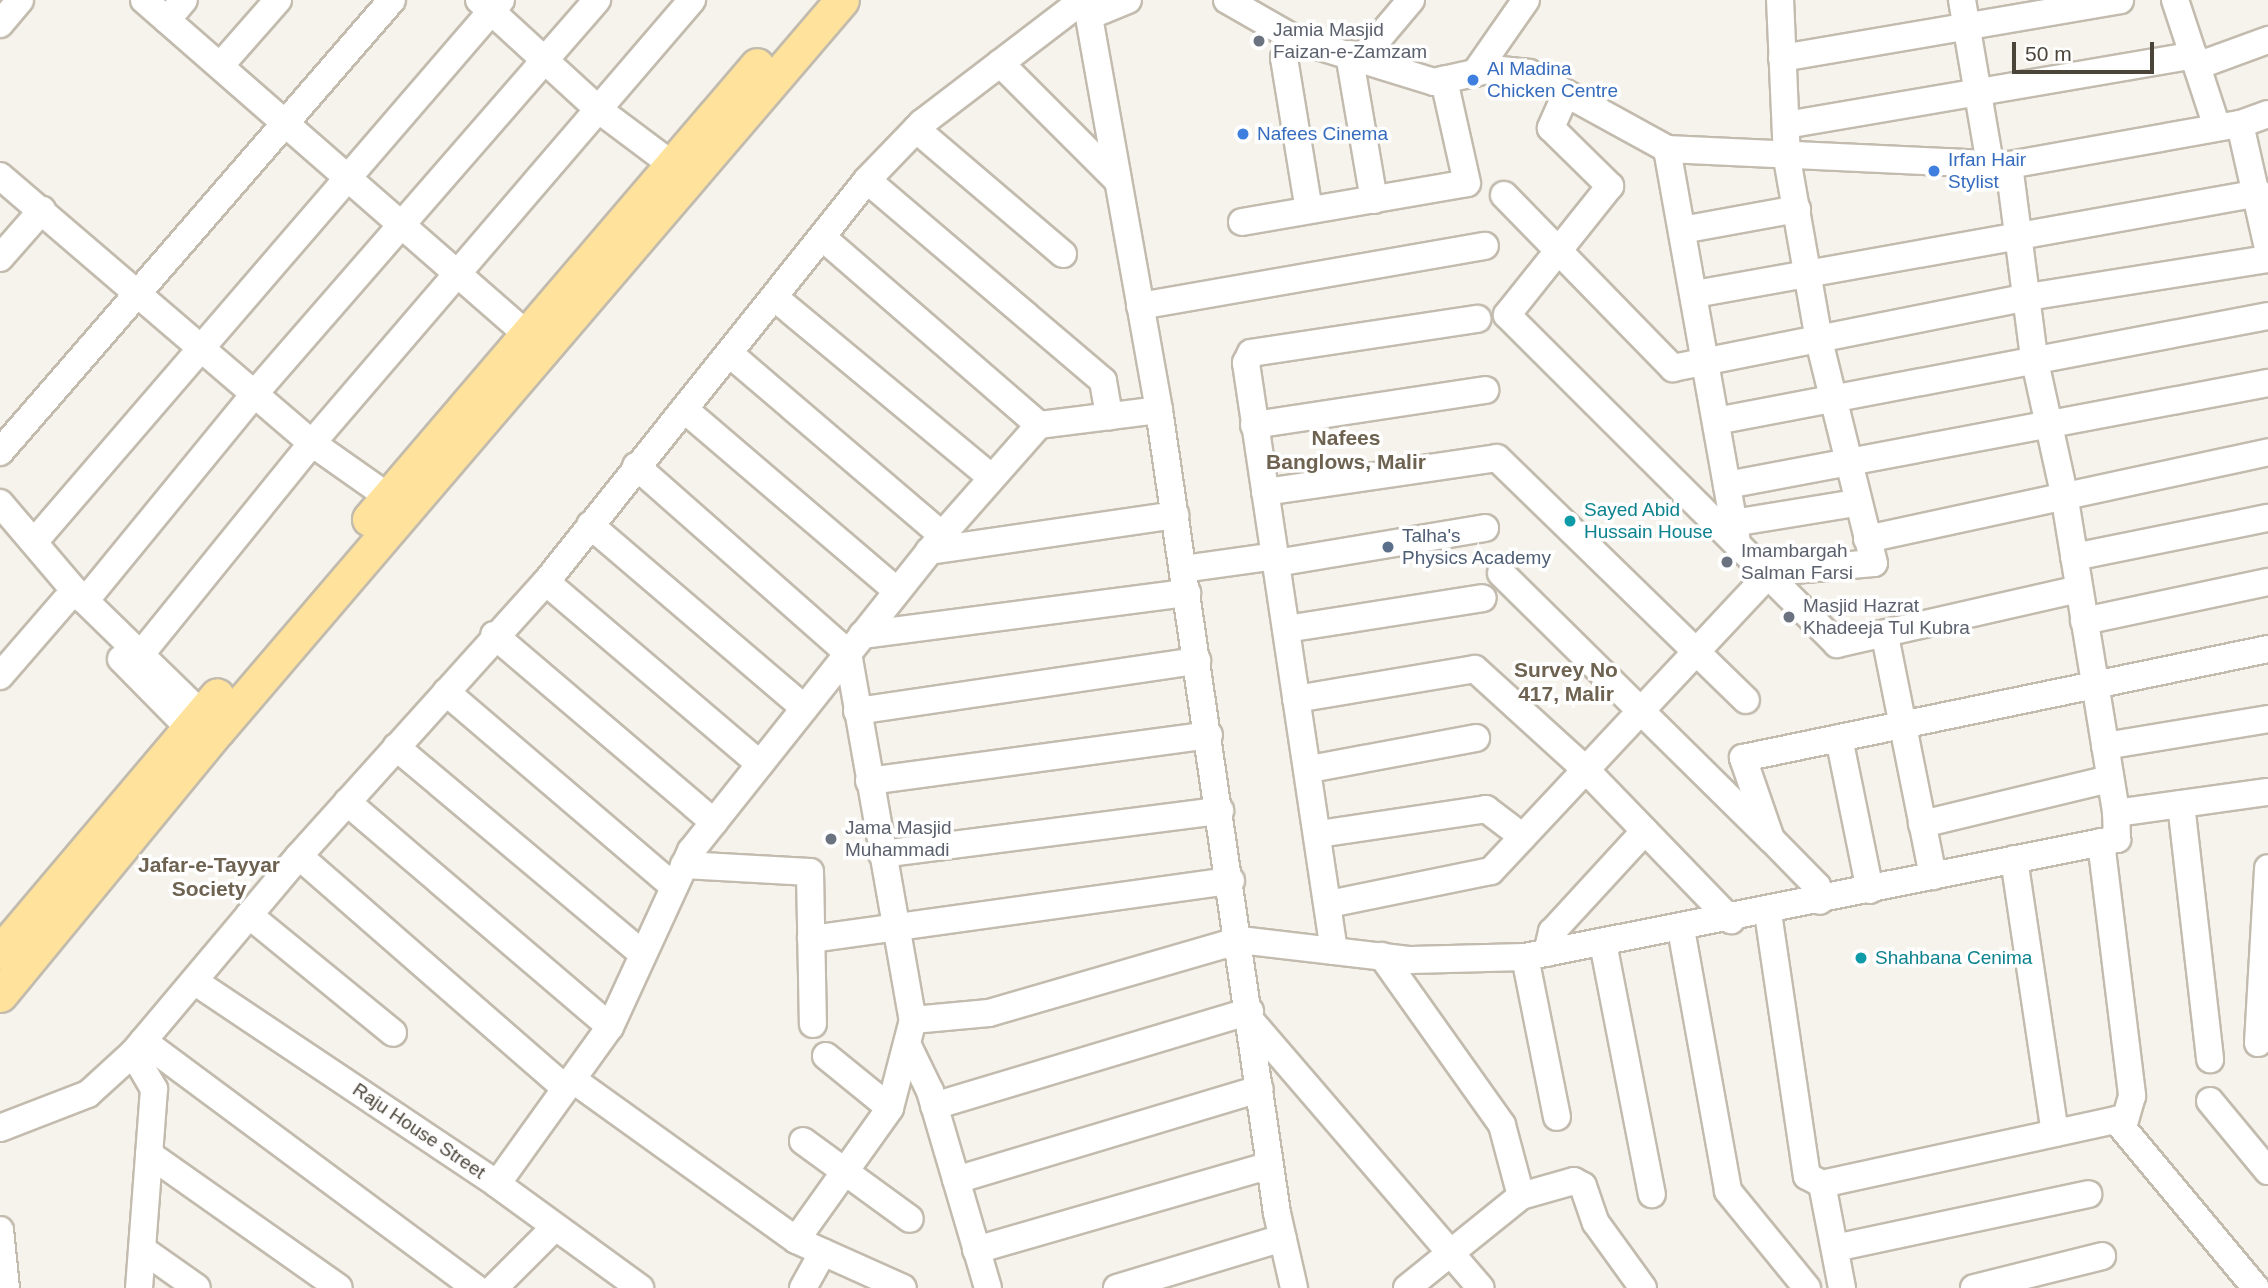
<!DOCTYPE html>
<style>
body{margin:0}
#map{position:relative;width:2268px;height:1288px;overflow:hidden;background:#f6f3ec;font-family:Arial,sans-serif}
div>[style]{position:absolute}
.roads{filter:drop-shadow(2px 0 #c2bbae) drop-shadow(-2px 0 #c2bbae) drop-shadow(0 2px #c2bbae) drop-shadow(0 -2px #c2bbae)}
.minor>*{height:26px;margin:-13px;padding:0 13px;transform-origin:13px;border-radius:13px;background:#fff}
.major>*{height:33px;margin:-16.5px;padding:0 16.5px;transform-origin:16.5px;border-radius:16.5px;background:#ffe39c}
.dots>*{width:19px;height:19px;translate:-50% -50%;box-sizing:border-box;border:4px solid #fff;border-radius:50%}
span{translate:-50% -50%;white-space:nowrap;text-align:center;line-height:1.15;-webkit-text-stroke:7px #fff;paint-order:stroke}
.worship-label{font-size:19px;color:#5b616d}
.left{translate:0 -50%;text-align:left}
.shop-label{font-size:19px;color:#366cbe}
.culture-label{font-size:19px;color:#0d838f}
.service-label{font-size:19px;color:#4e5e75}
.street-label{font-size:19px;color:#4b4439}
.neighbourhood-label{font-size:21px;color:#6e6250;font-weight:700}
.scale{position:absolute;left:2012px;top:42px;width:142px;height:32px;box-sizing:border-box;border:4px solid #4b4439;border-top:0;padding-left:9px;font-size:21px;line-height:24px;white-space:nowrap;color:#4b4439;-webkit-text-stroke:5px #fff;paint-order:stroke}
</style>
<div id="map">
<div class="roads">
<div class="minor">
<div style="left:144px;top:0;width:526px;rotate:41.14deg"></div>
<div style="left:479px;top:0;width:163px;rotate:42.5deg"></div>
<div style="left:599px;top:110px;width:109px;rotate:36.8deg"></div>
<div style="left:1086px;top:0;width:416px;rotate:79.9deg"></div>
<div style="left:1159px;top:410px;width:812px;rotate:81.64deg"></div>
<div style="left:1277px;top:1213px;width:77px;rotate:77.2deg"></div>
<div style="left:1227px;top:0;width:78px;rotate:29.8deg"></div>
<div style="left:1295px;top:39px;width:145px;rotate:17.2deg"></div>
<div style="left:1434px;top:82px;width:59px;rotate:-12.6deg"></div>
<div style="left:1492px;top:69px;width:37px;rotate:6deg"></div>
<div style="left:1529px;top:73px;width:158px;rotate:28.8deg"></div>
<div style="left:1667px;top:149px;width:342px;rotate:2.7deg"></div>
<div style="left:2009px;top:165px;width:235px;rotate:-10.1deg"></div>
<div style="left:1962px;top:0;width:166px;rotate:80.3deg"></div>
<div style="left:2175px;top:0;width:134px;rotate:71.7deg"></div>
<div style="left:1089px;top:16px;width:42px;rotate:-22.3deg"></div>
<div style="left:167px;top:20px;width:26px;rotate:-50deg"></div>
<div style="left:0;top:24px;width:31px;rotate:-50deg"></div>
<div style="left:1295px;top:39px;width:22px;rotate:120deg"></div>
<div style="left:1284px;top:58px;width:154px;rotate:80.7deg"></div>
<div style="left:1349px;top:54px;width:148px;rotate:80.3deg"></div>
<div style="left:1362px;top:58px;width:76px;rotate:-49.8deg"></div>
<div style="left:1782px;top:58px;width:343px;rotate:-9.7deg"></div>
<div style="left:1000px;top:63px;width:167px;rotate:45deg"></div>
<div style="left:220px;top:66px;width:88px;rotate:-48.7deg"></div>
<div style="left:2197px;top:66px;width:76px;rotate:-20.1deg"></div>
<div style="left:1475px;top:73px;width:89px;rotate:-55.1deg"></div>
<div style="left:1565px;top:96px;width:35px;rotate:114deg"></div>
<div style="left:1551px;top:128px;width:83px;rotate:44.5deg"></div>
<div style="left:1610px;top:186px;width:165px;rotate:128.6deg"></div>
<div style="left:1507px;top:315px;width:466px;rotate:44.9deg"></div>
<div style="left:1837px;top:644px;width:248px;rotate:-12.8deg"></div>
<div style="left:2268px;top:114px;width:30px;rotate:160deg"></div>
<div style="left:2240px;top:124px;width:127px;rotate:77.3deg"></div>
<div style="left:1786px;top:125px;width:414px;rotate:-9.7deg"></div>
<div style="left:916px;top:129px;width:193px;rotate:40.4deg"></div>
<div style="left:1667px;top:149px;width:395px;rotate:79.9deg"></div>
<div style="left:2009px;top:165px;width:194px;rotate:82.6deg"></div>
<div style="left:2034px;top:357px;width:140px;rotate:77.6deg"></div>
<div style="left:2064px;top:494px;width:323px;rotate:80.7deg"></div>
<div style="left:2116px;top:813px;width:153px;rotate:-7.9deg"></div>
<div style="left:0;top:176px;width:411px;rotate:40.6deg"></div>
<div style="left:312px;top:443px;width:113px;rotate:35.2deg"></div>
<div style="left:867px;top:180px;width:310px;rotate:40.4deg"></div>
<div style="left:1103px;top:381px;width:36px;rotate:80deg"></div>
<div style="left:1504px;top:195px;width:242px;rotate:45.7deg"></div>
<div style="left:1673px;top:368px;width:362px;rotate:-11.3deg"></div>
<div style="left:2028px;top:297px;width:243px;rotate:-9deg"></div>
<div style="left:1242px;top:222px;width:228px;rotate:-9.8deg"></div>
<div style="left:1467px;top:183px;width:106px;rotate:-102.6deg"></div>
<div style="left:1682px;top:230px;width:117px;rotate:-10.3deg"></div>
<div style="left:822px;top:237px;width:287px;rotate:40.9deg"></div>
<div style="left:0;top:258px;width:64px;rotate:-48.8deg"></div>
<div style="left:1695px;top:294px;width:573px;rotate:-10.15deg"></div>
<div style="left:774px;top:297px;width:283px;rotate:39.7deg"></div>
<div style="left:1140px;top:306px;width:350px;rotate:-9.9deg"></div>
<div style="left:730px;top:354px;width:279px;rotate:40.5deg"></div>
<div style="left:684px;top:409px;width:280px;rotate:40.5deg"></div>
<div style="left:1716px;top:421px;width:562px;rotate:-10.77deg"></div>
<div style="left:1254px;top:425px;width:234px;rotate:-8.6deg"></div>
<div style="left:0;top:452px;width:598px;rotate:-49.07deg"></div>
<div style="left:636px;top:466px;width:283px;rotate:41.4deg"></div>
<div style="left:848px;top:653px;width:373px;rotate:80deg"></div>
<div style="left:913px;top:1020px;width:76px;rotate:-5.3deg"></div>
<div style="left:989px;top:1013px;width:261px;rotate:-16.2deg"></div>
<div style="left:1240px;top:940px;width:172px;rotate:6.7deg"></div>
<div style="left:1411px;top:960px;width:114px;rotate:-1.5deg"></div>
<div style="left:1525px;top:957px;width:604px;rotate:-11.27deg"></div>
<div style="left:2117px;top:839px;width:26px;rotate:-92deg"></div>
<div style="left:1727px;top:485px;width:551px;rotate:-10.68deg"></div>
<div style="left:1265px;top:492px;width:234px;rotate:-8.3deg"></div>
<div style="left:1497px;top:458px;width:347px;rotate:44.2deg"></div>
<div style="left:0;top:503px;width:116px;rotate:49.6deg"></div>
<div style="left:75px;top:591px;width:194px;rotate:44.2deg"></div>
<div style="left:1733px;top:523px;width:124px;rotate:-9.3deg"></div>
<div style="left:590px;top:525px;width:282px;rotate:40.5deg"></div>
<div style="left:1867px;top:539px;width:410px;rotate:-12.2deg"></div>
<div style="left:35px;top:541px;width:714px;rotate:-49.26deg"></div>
<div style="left:929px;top:551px;width:249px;rotate:-8.3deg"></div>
<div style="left:2074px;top:557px;width:198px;rotate:-11.4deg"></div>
<div style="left:1276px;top:563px;width:212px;rotate:-9.5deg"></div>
<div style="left:1183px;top:569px;width:93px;rotate:-8deg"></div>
<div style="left:1501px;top:573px;width:379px;rotate:44.6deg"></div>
<div style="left:1771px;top:839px;width:66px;rotate:45.6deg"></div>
<div style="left:1817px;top:886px;width:15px;rotate:79deg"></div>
<div style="left:546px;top:582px;width:281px;rotate:40.4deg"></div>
<div style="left:85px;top:601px;width:270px;rotate:-50.7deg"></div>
<div style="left:256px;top:392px;width:520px;rotate:-48.98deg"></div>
<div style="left:2084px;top:621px;width:188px;rotate:-12deg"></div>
<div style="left:1286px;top:629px;width:199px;rotate:-8.9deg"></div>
<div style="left:494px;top:635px;width:289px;rotate:40.4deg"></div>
<div style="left:862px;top:635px;width:328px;rotate:-7.4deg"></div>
<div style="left:1885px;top:636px;width:245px;rotate:78.7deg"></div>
<div style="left:141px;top:654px;width:272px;rotate:-51deg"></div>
<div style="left:312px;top:443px;width:584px;rotate:-49.38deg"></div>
<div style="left:121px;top:659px;width:115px;rotate:45.4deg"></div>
<div style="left:0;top:676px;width:99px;rotate:-49.1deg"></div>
<div style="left:446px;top:692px;width:300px;rotate:40.5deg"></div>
<div style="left:1296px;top:699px;width:181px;rotate:-9.5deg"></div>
<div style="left:1475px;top:669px;width:150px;rotate:42.3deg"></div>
<div style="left:1586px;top:770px;width:209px;rotate:46deg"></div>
<div style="left:857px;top:711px;width:344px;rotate:-8.4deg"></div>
<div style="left:1839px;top:738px;width:155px;rotate:78.5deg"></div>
<div style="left:2105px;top:746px;width:165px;rotate:-9.4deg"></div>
<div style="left:396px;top:747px;width:322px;rotate:40deg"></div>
<div style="left:1310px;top:769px;width:169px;rotate:-10.6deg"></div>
<div style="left:869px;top:781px;width:343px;rotate:-7.7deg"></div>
<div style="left:347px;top:802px;width:346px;rotate:40.5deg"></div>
<div style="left:2181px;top:804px;width:257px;rotate:83.5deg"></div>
<div style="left:1922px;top:824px;width:193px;rotate:-13.5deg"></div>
<div style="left:1319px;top:834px;width:169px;rotate:-8.5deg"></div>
<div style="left:1486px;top:809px;width:46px;rotate:37.1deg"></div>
<div style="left:1771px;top:839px;width:86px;rotate:-109.1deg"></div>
<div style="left:1743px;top:758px;width:536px;rotate:-11.73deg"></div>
<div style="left:2101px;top:842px;width:256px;rotate:83deg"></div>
<div style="left:2132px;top:1096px;width:33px;rotate:106deg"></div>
<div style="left:882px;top:854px;width:341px;rotate:-7.3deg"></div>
<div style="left:299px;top:856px;width:353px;rotate:41.1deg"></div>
<div style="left:2014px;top:859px;width:277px;rotate:81.5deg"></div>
<div style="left:684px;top:865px;width:126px;rotate:3.2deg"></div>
<div style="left:810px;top:872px;width:152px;rotate:88.9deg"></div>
<div style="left:1329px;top:904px;width:165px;rotate:-11.5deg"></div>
<div style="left:1491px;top:871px;width:410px;rotate:-46.9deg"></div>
<div style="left:1771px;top:572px;width:103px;rotate:-5deg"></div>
<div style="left:1874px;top:563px;width:230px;rotate:-103.9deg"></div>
<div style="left:1819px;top:340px;width:184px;rotate:-100deg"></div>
<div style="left:1787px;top:159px;width:159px;rotate:-92.5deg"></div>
<div style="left:1768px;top:913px;width:266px;rotate:81.6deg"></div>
<div style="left:1807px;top:1176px;width:17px;rotate:28deg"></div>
<div style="left:1822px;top:1184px;width:106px;rotate:79.1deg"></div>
<div style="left:249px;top:915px;width:186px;rotate:39.3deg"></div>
<div style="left:1681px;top:929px;width:266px;rotate:79.8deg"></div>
<div style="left:1728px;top:1191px;width:125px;rotate:50.8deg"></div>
<div style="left:811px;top:939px;width:424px;rotate:-7.9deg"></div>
<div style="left:1603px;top:943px;width:256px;rotate:79deg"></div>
<div style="left:1334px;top:951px;width:595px;rotate:-98.51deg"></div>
<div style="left:1246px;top:363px;width:11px;rotate:-63deg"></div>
<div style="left:1251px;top:353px;width:229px;rotate:-8.6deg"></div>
<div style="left:1547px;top:953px;width:22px;rotate:-77deg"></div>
<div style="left:1552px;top:932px;width:137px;rotate:-47.4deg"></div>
<div style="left:1382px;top:956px;width:207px;rotate:54.6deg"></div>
<div style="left:1502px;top:1125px;width:73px;rotate:75deg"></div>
<div style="left:1525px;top:957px;width:163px;rotate:78.7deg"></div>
<div style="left:194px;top:981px;width:365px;rotate:33.8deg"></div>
<div style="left:497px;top:1184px;width:177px;rotate:36deg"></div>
<div style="left:1251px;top:1021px;width:352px;rotate:49.3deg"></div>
<div style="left:143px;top:1041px;width:415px;rotate:36.6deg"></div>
<div style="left:2258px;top:1043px;width:175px;rotate:-86.7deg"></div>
<div style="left:909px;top:1048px;width:48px;rotate:64deg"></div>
<div style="left:930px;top:1091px;width:205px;rotate:73.6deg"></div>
<div style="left:133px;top:1053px;width:42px;rotate:59.7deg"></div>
<div style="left:154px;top:1089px;width:200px;rotate:94.3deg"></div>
<div style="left:826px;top:1056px;width:82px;rotate:39.1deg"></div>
<div style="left:572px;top:1079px;width:276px;rotate:35.7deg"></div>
<div style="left:796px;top:1240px;width:117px;rotate:24.2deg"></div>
<div style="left:2210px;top:1101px;width:91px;rotate:50.4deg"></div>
<div style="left:934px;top:1106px;width:330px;rotate:-16.7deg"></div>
<div style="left:0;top:1128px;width:94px;rotate:-21.1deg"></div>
<div style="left:88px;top:1094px;width:61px;rotate:-42.3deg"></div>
<div style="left:133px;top:1053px;width:258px;rotate:-49.9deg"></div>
<div style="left:299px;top:856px;width:369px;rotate:-48deg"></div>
<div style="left:546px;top:582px;width:514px;rotate:-51.39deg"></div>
<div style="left:867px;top:180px;width:79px;rotate:-46deg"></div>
<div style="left:922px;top:123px;width:203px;rotate:-37.4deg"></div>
<div style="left:803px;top:1141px;width:132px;rotate:36.1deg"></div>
<div style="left:149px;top:1154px;width:232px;rotate:35.2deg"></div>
<div style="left:956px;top:1180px;width:317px;rotate:-16.7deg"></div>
<div style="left:497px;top:1184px;width:193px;rotate:-54.3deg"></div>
<div style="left:610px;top:1027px;width:194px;rotate:-65.3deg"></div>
<div style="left:691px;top:851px;width:404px;rotate:-51.5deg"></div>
<div style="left:942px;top:535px;width:147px;rotate:-48.6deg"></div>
<div style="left:1039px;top:425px;width:121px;rotate:-7.1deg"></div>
<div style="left:1822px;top:1184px;width:301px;rotate:-12.3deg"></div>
<div style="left:2116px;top:1120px;width:219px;rotate:50.2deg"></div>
<div style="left:0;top:1230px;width:58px;rotate:84.1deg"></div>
<div style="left:796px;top:1240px;width:162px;rotate:-54.5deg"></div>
<div style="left:890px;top:1108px;width:91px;rotate:-75.4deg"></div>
<div style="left:1835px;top:1248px;width:259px;rotate:-12deg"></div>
<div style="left:142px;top:1249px;width:67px;rotate:35.3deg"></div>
<div style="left:976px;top:1250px;width:306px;rotate:-16.1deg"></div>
<div style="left:494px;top:1288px;width:86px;rotate:-45deg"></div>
<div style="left:803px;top:1288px;width:41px;rotate:-60.9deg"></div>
<div style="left:1117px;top:1288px;width:173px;rotate:-16.8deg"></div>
<div style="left:1407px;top:1288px;width:146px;rotate:-38.9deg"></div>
<div style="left:1521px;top:1196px;width:55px;rotate:-15.8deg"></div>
<div style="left:1574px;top:1181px;width:10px;rotate:29deg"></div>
<div style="left:1583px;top:1186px;width:39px;rotate:71deg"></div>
<div style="left:1596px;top:1223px;width:80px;rotate:54.1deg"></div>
<div style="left:1974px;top:1288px;width:132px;rotate:-14deg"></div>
</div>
<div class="major">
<div style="left:369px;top:519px;width:597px;rotate:-49.48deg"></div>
<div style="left:0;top:952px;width:336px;rotate:-49.8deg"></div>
<div style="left:0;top:995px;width:343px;rotate:-50.6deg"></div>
<div style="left:218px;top:730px;width:960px;rotate:-49.48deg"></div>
</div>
</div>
<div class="dots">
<div style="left:1259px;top:41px;background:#6b7280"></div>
<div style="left:1473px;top:80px;background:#3f7fe0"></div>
<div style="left:1243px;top:134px;background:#3f7fe0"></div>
<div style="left:1934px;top:171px;background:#3f7fe0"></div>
<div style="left:1570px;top:521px;background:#0f9aa8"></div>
<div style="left:1388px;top:547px;background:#5c6f8a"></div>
<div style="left:1727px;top:562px;background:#6b7280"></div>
<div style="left:1789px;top:617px;background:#6b7280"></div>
<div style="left:831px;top:839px;background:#6b7280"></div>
<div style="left:1861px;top:958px;background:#0f9aa8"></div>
</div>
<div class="worship-label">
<span class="left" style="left:1273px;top:41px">Jamia Masjid<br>Faizan-e-Zamzam</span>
<span class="left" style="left:1741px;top:562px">Imambargah<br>Salman Farsi</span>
<span class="left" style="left:1803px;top:617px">Masjid Hazrat<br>Khadeeja Tul Kubra</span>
<span class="left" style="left:845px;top:839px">Jama Masjid<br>Muhammadi</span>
</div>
<div class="shop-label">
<span class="left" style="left:1487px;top:80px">Al Madina<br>Chicken Centre</span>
<span class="left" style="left:1257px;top:134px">Nafees Cinema</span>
<span class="left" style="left:1948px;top:171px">Irfan Hair<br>Stylist</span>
</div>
<div class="culture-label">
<span class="left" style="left:1584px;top:521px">Sayed Abid<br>Hussain House</span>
<span class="left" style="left:1875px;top:958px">Shahbana Cenima</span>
</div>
<div class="service-label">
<span class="left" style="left:1402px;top:547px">Talha's<br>Physics Academy</span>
</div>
<div class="street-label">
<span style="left:419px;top:1131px;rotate:34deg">Raju House Street</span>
</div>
<div class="neighbourhood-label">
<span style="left:1346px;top:450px">Nafees<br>Banglows, Malir</span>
<span style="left:1566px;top:682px">Survey No<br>417, Malir</span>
<span style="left:209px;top:877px">Jafar-e-Tayyar<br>Society</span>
</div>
<div class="scale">50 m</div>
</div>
